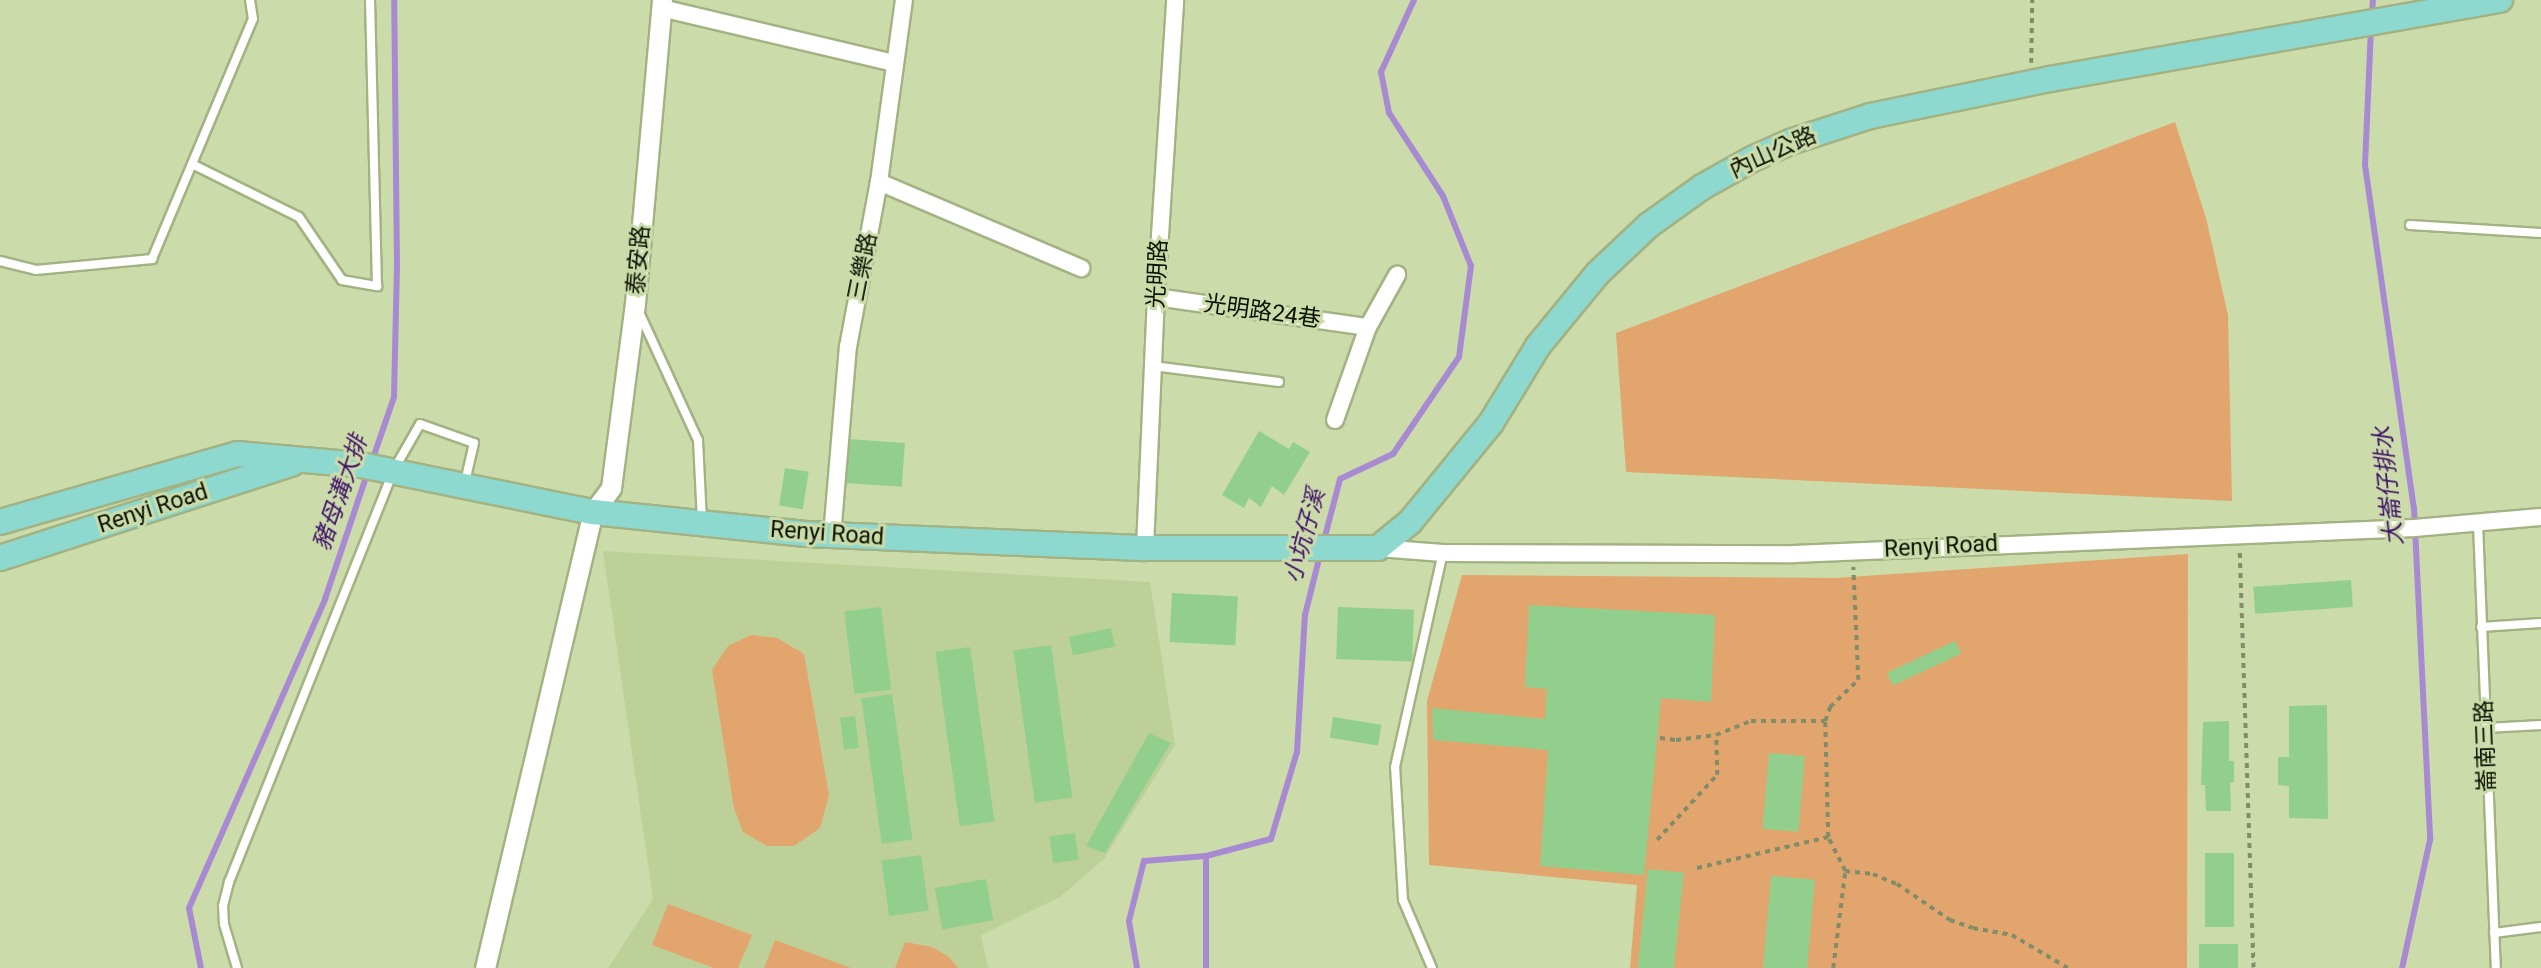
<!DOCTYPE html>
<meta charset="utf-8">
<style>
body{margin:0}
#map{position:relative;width:2541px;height:968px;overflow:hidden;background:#cbdcaa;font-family:Roboto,"Noto Sans TC",sans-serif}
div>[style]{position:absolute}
.built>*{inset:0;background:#bdd097}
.green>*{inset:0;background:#e2a56d}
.stream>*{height:6px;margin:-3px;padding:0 3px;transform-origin:3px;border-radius:3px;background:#a88ad3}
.building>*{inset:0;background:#92cf8d;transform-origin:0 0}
.path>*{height:3.5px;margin-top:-1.75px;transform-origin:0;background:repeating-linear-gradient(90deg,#808d68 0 5px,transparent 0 10px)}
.roads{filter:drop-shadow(2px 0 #a3b282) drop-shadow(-2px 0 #a3b282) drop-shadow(0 2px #a3b282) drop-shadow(0 -2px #a3b282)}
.service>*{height:8px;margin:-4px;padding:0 4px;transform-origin:4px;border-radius:4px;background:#fff}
.minor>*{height:16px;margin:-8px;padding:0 8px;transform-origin:8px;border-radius:8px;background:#fff}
.tertiary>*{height:19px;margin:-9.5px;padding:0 9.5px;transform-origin:9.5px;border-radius:9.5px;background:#fff}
.primary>*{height:24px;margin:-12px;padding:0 12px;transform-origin:12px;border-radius:12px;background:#8dd9cf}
span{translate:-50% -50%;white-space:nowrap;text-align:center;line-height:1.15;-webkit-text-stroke:6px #cbdcaa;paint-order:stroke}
.street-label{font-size:23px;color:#0c1102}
.water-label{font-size:24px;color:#3f1069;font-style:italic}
</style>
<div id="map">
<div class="built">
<div style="clip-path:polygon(603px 551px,1150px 582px,1175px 745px,1104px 859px,1060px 897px,981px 935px,988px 968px,608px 968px,653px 899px)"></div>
</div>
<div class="green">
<div style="clip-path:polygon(2175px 122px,2206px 218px,2228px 315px,2232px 501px,1626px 472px,1616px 333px)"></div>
<div style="clip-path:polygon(2188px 554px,2187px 968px,1630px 968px,1637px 885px,1429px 865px,1427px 701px,1462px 575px,1835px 578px)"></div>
<div style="clip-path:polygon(751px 635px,777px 638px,804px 654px,829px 795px,820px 828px,794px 846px,767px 846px,743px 832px,734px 808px,712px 670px,728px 646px)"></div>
<div style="clip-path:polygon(668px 904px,752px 935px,738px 968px,714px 968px,652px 945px)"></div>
<div style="clip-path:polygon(775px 940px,851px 968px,764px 968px)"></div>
<div style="clip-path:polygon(905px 942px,932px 947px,949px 957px,958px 968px,895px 968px)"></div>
</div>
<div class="stream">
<div style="left:2372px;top:17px;width:17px;rotate:-87deg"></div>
<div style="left:2371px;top:28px;width:137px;rotate:92.5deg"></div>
<div style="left:2365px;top:165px;width:346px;rotate:81.9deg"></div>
<div style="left:2414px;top:508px;width:332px;rotate:87.2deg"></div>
<div style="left:2430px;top:840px;width:131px;rotate:102.3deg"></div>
<div style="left:372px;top:461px;width:68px;rotate:-71deg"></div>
<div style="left:394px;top:397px;width:129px;rotate:-88.7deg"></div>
<div style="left:397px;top:268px;width:268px;rotate:-90.6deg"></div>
<div style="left:1323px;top:544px;width:67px;rotate:-75.3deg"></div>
<div style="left:1340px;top:479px;width:59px;rotate:-25.3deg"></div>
<div style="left:1393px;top:454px;width:117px;rotate:-55.8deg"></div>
<div style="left:1459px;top:357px;width:92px;rotate:-82.5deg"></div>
<div style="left:1471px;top:266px;width:75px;rotate:-111.8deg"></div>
<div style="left:1443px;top:196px;width:99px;rotate:-123deg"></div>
<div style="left:1389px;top:113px;width:42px;rotate:-101deg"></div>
<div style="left:1381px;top:72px;width:79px;rotate:-65.4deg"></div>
<div style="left:201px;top:968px;width:61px;rotate:-101.3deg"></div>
<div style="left:189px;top:908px;width:338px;rotate:-66.2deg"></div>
<div style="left:325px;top:599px;width:135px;rotate:-71.4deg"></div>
<div style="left:1137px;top:968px;width:48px;rotate:-99.7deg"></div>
<div style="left:1129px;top:921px;width:62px;rotate:-76deg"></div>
<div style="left:1144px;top:861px;width:62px;rotate:-4.6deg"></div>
<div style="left:1206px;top:856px;width:67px;rotate:-14.7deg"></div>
<div style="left:1271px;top:839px;width:91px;rotate:-73.4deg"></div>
<div style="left:1297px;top:752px;width:137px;rotate:-86.7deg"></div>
<div style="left:1305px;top:615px;width:62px;rotate:-76deg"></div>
<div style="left:1206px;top:968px;width:112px;rotate:-90deg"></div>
</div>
<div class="building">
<div style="clip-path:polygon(1259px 431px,1289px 449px,1293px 442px,1310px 452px,1284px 495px,1272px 486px,1261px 507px,1249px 498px,1244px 508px,1222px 495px)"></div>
<div style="left:848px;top:439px;width:57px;height:44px;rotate:4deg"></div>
<div style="left:785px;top:468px;width:24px;height:38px;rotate:9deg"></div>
<div style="left:2351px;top:580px;width:27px;height:98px;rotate:86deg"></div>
<div style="left:1172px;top:593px;width:66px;height:49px;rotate:3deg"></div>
<div style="clip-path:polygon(1529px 605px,1715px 615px,1711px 702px,1661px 698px,1644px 875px,1540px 866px,1548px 750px,1433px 740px,1432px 708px,1545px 719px,1547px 689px,1525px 687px)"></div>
<div style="left:881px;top:607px;width:83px;height:37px;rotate:83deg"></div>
<div style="left:1338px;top:607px;width:76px;height:52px;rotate:2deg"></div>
<div style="left:1111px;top:628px;width:19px;height:43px;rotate:78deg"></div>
<div style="left:1955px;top:641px;width:14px;height:75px;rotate:65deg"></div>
<div style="left:1051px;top:645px;width:154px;height:38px;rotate:82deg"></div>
<div style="left:970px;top:647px;width:176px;height:35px;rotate:82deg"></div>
<div style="left:892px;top:694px;width:147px;height:31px;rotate:82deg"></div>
<div style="clip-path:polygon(2327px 705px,2328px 819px,2289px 818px,2289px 786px,2278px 785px,2278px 757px,2289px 757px,2289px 706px)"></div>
<div style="left:855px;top:716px;width:32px;height:15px;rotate:83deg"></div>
<div style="left:1333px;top:717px;width:49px;height:21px;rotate:9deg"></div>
<div style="clip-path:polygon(2229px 721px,2229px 761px,2234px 761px,2234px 782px,2230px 783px,2231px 811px,2206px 811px,2205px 785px,2201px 785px,2203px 722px)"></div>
<div style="clip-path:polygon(1149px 733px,1171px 743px,1105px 853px,1086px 846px)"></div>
<div style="left:1769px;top:753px;width:36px;height:76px;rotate:5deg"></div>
<div style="left:1075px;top:833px;width:27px;height:26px;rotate:82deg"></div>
<div style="left:2205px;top:853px;width:29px;height:74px"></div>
<div style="left:921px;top:855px;width:56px;height:40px;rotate:82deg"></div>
<div style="left:1648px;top:869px;width:36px;height:100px;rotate:6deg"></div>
<div style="left:1771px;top:876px;width:44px;height:92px;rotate:5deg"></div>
<div style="left:986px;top:879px;width:42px;height:52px;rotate:80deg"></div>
<div style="left:2238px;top:944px;width:24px;height:39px;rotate:90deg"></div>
</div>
<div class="path">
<div style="left:2031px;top:63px;width:63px;rotate:-89.1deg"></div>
<div style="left:2240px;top:553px;width:415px;rotate:88.1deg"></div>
<div style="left:1660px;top:738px;width:16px;rotate:7deg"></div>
<div style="left:1676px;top:740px;width:40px;rotate:-7.1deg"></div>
<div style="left:1716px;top:735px;width:38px;rotate:-22deg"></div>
<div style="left:1751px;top:721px;width:74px"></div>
<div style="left:1657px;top:840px;width:88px;rotate:-47.3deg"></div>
<div style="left:1717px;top:775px;width:40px;rotate:-91.4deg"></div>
<div style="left:1697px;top:868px;width:135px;rotate:-13.3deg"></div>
<div style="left:1845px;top:871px;width:38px;rotate:-117deg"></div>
<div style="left:1828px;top:837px;width:116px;rotate:-91.5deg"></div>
<div style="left:1825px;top:721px;width:15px;rotate:-70deg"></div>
<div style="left:1830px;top:707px;width:39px;rotate:-44deg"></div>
<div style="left:1858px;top:680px;width:113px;rotate:-92.5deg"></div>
<div style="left:1833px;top:968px;width:98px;rotate:-82.9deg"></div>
<div style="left:1845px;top:871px;width:28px;rotate:6deg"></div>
<div style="left:1873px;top:874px;width:26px;rotate:23deg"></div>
<div style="left:1897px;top:884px;width:64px;rotate:34.2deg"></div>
<div style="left:1950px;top:920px;width:24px;rotate:19deg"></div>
<div style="left:1973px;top:928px;width:40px;rotate:10deg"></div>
<div style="left:2012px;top:935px;width:65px;rotate:30.5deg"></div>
</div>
<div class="roads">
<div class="service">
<div style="left:192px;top:164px;width:119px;rotate:26.4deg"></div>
<div style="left:299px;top:217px;width:76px;rotate:55.7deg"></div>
<div style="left:342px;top:280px;width:36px;rotate:10deg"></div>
<div style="left:377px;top:286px;width:286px;rotate:-91.4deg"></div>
<div style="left:2410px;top:225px;width:131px;rotate:3.5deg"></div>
<div style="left:0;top:261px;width:37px;rotate:14deg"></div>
<div style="left:36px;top:270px;width:117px;rotate:-5.4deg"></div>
<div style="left:152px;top:259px;width:260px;rotate:-67.2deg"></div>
<div style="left:253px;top:19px;width:19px;rotate:-99deg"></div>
<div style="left:639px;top:312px;width:141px;rotate:65.3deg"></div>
<div style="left:698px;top:440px;width:81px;rotate:87.2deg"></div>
<div style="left:1153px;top:366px;width:127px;rotate:7.2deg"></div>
<div style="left:2478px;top:524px;width:444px;rotate:87.7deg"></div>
<div style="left:2481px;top:627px;width:60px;rotate:-3.8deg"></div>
<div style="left:2486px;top:728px;width:55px;rotate:-3.1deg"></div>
<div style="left:2494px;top:933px;width:47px;rotate:-7.3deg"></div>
<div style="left:237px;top:968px;width:46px;rotate:-106.5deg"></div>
<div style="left:224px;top:924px;width:18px;rotate:-93deg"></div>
<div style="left:223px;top:906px;width:25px;rotate:-76deg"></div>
<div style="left:229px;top:882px;width:443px;rotate:-68.2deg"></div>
<div style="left:393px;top:471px;width:54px;rotate:-60.1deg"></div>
<div style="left:420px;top:424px;width:57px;rotate:19.4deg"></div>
<div style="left:474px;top:443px;width:40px;rotate:103deg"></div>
<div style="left:1432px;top:968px;width:74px;rotate:-113.1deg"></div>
<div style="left:1403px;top:900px;width:133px;rotate:-93.4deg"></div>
<div style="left:1395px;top:767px;width:219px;rotate:-77.4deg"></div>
</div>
<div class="minor">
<div style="left:661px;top:8px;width:239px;rotate:13.3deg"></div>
<div style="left:879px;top:182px;width:220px;rotate:23.1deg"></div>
<div style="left:1156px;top:297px;width:214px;rotate:8.1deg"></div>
<div style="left:1368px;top:327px;width:60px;rotate:-60.9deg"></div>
<div style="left:1335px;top:420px;width:99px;rotate:-70.5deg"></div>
<div style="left:832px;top:536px;width:190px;rotate:-85.2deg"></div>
<div style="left:848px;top:347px;width:168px;rotate:-79.4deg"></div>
<div style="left:879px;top:182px;width:184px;rotate:-82.2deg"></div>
<div style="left:1145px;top:548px;width:251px;rotate:-87.5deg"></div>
<div style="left:1156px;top:297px;width:298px;rotate:-86.3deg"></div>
<div style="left:1378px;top:548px;width:65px;rotate:4.4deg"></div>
<div style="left:1443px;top:553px;width:351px;rotate:0.2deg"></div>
<div style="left:1794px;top:554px;width:621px;rotate:-2.4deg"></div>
<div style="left:2414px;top:528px;width:127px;rotate:-5deg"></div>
</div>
<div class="tertiary">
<div style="left:485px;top:968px;width:469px;rotate:-76.7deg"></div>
<div style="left:593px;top:512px;width:30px;rotate:-53deg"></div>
<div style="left:611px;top:488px;width:187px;rotate:-82.6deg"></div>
<div style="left:635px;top:303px;width:304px;rotate:-84.9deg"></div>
</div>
<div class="primary">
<div style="left:0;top:522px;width:247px;rotate:-16deg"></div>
<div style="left:237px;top:454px;width:124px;rotate:5.1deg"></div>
<div style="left:361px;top:465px;width:237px;rotate:11.5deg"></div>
<div style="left:593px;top:512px;width:214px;rotate:5.9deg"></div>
<div style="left:806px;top:534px;width:339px;rotate:2.4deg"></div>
<div style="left:1145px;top:548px;width:233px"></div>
<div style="left:1378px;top:548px;width:41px;rotate:-39.1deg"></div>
<div style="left:1410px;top:522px;width:128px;rotate:-50.7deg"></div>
<div style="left:1491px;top:423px;width:90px;rotate:-58.6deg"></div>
<div style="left:1538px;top:346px;width:94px;rotate:-50.6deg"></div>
<div style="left:1598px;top:273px;width:70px;rotate:-43.3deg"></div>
<div style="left:1649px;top:225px;width:65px;rotate:-35.6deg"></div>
<div style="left:1702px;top:187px;width:57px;rotate:-29.2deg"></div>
<div style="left:1752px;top:159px;width:42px;rotate:-24.1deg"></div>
<div style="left:1790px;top:142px;width:84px;rotate:-18deg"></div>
<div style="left:1870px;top:116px;width:184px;rotate:-11.6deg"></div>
<div style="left:2050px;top:79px;width:457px;rotate:-10deg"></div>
<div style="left:0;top:558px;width:306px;rotate:-17.9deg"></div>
</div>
</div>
<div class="street-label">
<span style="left:1773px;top:153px;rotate:-24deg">內山公路</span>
<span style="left:639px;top:260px;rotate:-85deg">泰安路</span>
<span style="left:863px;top:267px;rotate:-79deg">三樂路</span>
<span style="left:1158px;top:274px;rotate:-87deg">光明路</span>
<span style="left:1262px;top:312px;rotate:8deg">光明路24巷</span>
<span style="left:153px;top:509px;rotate:-18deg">Renyi Road</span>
<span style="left:827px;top:534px;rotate:4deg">Renyi Road</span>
<span style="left:1941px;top:547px;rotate:-3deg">Renyi Road</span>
<span style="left:2486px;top:746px;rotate:-92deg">崙南三路</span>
</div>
<div class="water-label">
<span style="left:2389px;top:486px;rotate:-96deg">大崙仔排水</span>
<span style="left:341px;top:493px;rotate:-71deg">豬母溝大排</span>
<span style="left:1305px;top:536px;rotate:-75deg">小坑仔溪</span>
</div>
</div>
